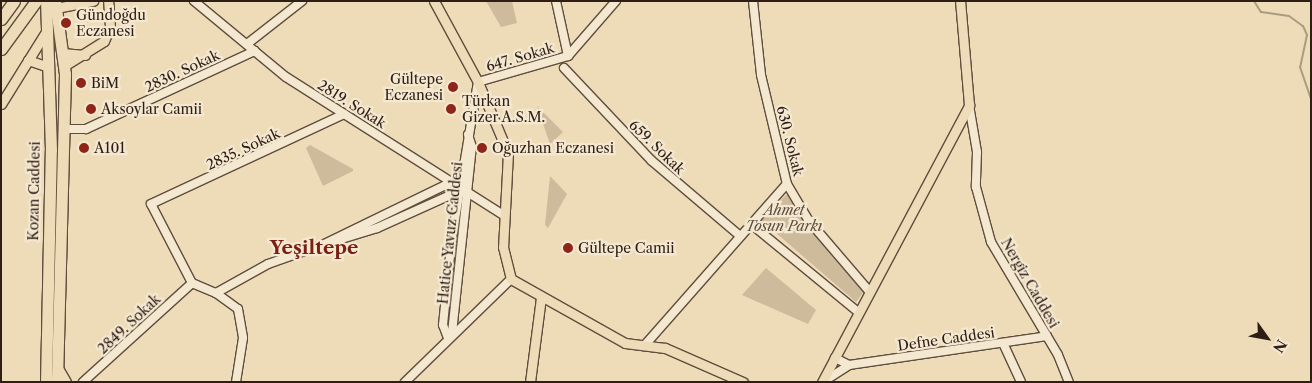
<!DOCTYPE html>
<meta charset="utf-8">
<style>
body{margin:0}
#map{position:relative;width:1312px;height:383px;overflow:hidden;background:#eedbb8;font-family:"Libre Caslon Text",serif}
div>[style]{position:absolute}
.green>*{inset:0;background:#cebb9c}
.stream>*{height:2px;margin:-1px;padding:0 1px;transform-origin:1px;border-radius:1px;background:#ad9b81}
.roads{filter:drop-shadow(1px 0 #5f4d3e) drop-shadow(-1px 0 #5f4d3e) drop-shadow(0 1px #5f4d3e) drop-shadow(0 -1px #5f4d3e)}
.minor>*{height:8px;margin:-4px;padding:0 4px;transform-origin:4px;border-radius:4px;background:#f4e8d1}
.major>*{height:9px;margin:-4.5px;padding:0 4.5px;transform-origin:4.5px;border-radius:4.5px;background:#eedbb8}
.highway>*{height:11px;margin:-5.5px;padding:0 5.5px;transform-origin:5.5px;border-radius:5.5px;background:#eedbb8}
.dots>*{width:14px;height:14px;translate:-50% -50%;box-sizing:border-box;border:2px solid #f4e8d1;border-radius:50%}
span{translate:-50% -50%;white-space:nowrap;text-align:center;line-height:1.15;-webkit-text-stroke:4.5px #f4e8d1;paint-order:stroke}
.poi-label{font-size:14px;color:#2f1e16}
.left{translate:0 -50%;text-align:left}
.right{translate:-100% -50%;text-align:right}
.street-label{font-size:14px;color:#2f1e16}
.park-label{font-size:14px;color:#5f4d3e;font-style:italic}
.district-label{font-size:19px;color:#7a1f14;font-weight:700}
.frame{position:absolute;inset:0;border:2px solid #2f1e16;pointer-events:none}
.north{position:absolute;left:1242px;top:313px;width:50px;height:50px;-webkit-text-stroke:4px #f4e8d1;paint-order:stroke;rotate:122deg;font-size:14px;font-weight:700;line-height:20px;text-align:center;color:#2f1e16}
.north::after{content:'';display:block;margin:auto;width:18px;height:22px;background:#2f1e16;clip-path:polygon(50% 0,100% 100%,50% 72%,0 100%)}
</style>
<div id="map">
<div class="green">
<div style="clip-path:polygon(486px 1px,512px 1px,517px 23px,501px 27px)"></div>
<div style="clip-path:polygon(537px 106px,563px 132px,550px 144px)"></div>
<div style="clip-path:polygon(310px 145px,353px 169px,353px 171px,323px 186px,306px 148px)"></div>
<div style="clip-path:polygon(550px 176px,567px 194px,548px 228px,545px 225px)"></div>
<div style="clip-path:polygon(788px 193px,801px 216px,865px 290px,856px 302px,761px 220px)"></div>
<div style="clip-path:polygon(766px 268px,816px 310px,808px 324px,742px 295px)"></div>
</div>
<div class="stream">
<div style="left:1254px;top:1px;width:13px;rotate:58deg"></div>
<div style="left:1261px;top:12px;width:28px;rotate:8deg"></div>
<div style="left:1289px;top:16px;width:17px;rotate:36deg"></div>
<div style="left:1303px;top:26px;width:10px;rotate:66deg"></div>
<div style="left:1307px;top:35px;width:33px;rotate:102deg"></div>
<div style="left:1300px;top:67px;width:34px;rotate:71deg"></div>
</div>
<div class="roads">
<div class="minor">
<div style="left:194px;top:1px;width:119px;rotate:39.6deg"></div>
<div style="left:286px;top:77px;width:259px;rotate:32.4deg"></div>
<div style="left:556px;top:1px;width:56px;rotate:77.7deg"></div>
<div style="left:753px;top:1px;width:74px;rotate:83.8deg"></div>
<div style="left:761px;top:75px;width:112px;rotate:76.6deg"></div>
<div style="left:787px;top:184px;width:43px;rotate:59.3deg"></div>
<div style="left:809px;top:221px;width:92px;rotate:49.4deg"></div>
<div style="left:247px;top:44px;width:70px;rotate:-38deg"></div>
<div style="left:564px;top:68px;width:128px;rotate:46.6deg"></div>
<div style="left:652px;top:161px;width:116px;rotate:40.4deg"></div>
<div style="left:969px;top:105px;width:48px;rotate:80.3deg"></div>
<div style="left:977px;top:152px;width:35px;rotate:92deg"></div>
<div style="left:976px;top:187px;width:57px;rotate:74.7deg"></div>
<div style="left:991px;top:242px;width:131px;rotate:59.3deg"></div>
<div style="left:1058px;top:355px;width:29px;rotate:68deg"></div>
<div style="left:64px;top:129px;width:22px"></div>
<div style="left:86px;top:129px;width:186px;rotate:-24.8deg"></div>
<div style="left:751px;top:224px;width:139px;rotate:39.4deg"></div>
<div style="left:322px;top:245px;width:58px;rotate:-17.2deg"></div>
<div style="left:377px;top:228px;width:88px;rotate:-24.2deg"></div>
<div style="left:192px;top:283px;width:89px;rotate:-117.4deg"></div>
<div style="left:151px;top:204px;width:213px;rotate:-25deg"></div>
<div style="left:192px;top:283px;width:26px;rotate:23deg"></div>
<div style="left:216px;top:293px;width:27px;rotate:36deg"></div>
<div style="left:238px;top:309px;width:29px;rotate:80deg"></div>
<div style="left:243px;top:338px;width:45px;rotate:99deg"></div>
<div style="left:216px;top:293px;width:60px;rotate:-29.1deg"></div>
<div style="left:268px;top:264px;width:57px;rotate:-19.4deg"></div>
<div style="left:322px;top:245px;width:144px;rotate:-25.9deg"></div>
<div style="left:452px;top:333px;width:187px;rotate:-83.9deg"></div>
<div style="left:472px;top:147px;width:13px;rotate:-108deg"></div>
<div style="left:448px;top:338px;width:14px;rotate:-111deg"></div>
<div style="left:443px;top:325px;width:88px;rotate:-84.2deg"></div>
<div style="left:452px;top:237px;width:157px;rotate:-80.5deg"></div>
<div style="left:478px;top:82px;width:94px;rotate:-16.1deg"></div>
<div style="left:568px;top:56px;width:73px;rotate:-48.9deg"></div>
<div style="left:1003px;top:343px;width:43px;rotate:65.2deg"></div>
<div style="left:644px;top:346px;width:216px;rotate:-48.6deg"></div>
<div style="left:849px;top:365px;width:200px;rotate:-8.3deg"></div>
<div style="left:83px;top:382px;width:147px;rotate:-42.2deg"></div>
<div style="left:405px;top:382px;width:148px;rotate:-44.2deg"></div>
<div style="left:823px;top:382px;width:31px;rotate:-33deg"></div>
<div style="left:849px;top:365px;width:16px;rotate:-153deg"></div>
</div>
<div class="major">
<div style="left:434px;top:1px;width:92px;rotate:61.5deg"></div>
<div style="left:478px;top:82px;width:77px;rotate:67.1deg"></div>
<div style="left:508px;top:153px;width:94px;rotate:93deg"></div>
<div style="left:503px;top:247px;width:33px;rotate:76deg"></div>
<div style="left:511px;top:279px;width:131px;rotate:29.3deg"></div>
<div style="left:625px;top:343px;width:40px;rotate:7.1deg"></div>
<div style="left:665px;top:348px;width:85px;rotate:23.6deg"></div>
<div style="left:56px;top:8px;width:38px;rotate:-11deg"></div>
<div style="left:62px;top:53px;width:23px;rotate:5deg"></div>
<div style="left:28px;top:60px;width:21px;rotate:19deg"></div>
<div style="left:64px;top:66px;width:47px;rotate:-32deg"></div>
<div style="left:104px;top:41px;width:15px;rotate:-67deg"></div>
<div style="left:110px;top:27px;width:26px;rotate:-94deg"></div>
<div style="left:1px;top:104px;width:87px;rotate:-58.1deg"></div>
<div style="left:58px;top:368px;width:16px;rotate:60deg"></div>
<div style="left:530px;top:382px;width:86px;rotate:-82.6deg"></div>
<div style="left:822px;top:382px;width:314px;rotate:-62deg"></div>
<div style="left:969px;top:105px;width:104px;rotate:-94.9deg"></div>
</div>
<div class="highway">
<div style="left:55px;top:1px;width:74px;rotate:82.2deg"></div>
<div style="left:65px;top:74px;width:308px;rotate:91.5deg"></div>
<div style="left:1px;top:19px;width:22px;rotate:-54deg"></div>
<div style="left:1px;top:49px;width:59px;rotate:-53.9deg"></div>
<div style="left:46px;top:382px;width:232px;rotate:-88.8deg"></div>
<div style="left:51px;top:150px;width:149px;rotate:-91.9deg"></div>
</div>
</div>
<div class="dots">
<div style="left:66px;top:23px;background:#8f2418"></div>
<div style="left:81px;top:83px;background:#8f2418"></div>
<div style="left:453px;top:87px;background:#8f2418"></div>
<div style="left:91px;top:109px;background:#8f2418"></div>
<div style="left:451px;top:109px;background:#8f2418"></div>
<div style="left:84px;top:148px;background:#8f2418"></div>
<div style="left:482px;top:148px;background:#8f2418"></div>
<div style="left:568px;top:248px;background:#8f2418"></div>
</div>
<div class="poi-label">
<span class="left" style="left:76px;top:23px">Gündoğdu<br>Eczanesi</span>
<span class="right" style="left:443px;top:87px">Gültepe<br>Eczanesi</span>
<span class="left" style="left:91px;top:83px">BiM</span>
<span class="left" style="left:462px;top:109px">Türkan<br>Gizer A.S.M.</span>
<span class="left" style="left:101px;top:109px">Aksoylar Camii</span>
<span class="left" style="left:94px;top:148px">A101</span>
<span class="left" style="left:492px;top:148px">Oğuzhan Eczanesi</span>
<span class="left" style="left:578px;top:248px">Gültepe Camii</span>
</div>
<div class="street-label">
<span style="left:520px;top:57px;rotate:-16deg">647. Sokak</span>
<span style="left:182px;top:71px;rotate:-25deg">2830. Sokak</span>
<span style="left:352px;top:104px;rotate:32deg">2819. Sokak</span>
<span style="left:790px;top:141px;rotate:76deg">630. Sokak</span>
<span style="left:657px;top:147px;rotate:44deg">659. Sokak</span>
<span style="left:243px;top:149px;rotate:-25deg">2835. Sokak</span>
<span style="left:34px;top:191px;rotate:-89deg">Kozan Caddesi</span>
<span style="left:450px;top:233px;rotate:-84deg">Hatice Yavuz Caddesi</span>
<span style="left:1030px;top:283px;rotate:60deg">Nergiz Caddesi</span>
<span style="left:129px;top:324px;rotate:-43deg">2849. Sokak</span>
<span style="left:946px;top:339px;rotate:-8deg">Defne Caddesi</span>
</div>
<div class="park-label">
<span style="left:784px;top:218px">Ahmet<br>Tosun Parkı</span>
</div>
<div class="district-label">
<span style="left:314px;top:248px">Yeşiltepe</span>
</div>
<div class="frame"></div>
<div class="north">N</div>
</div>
